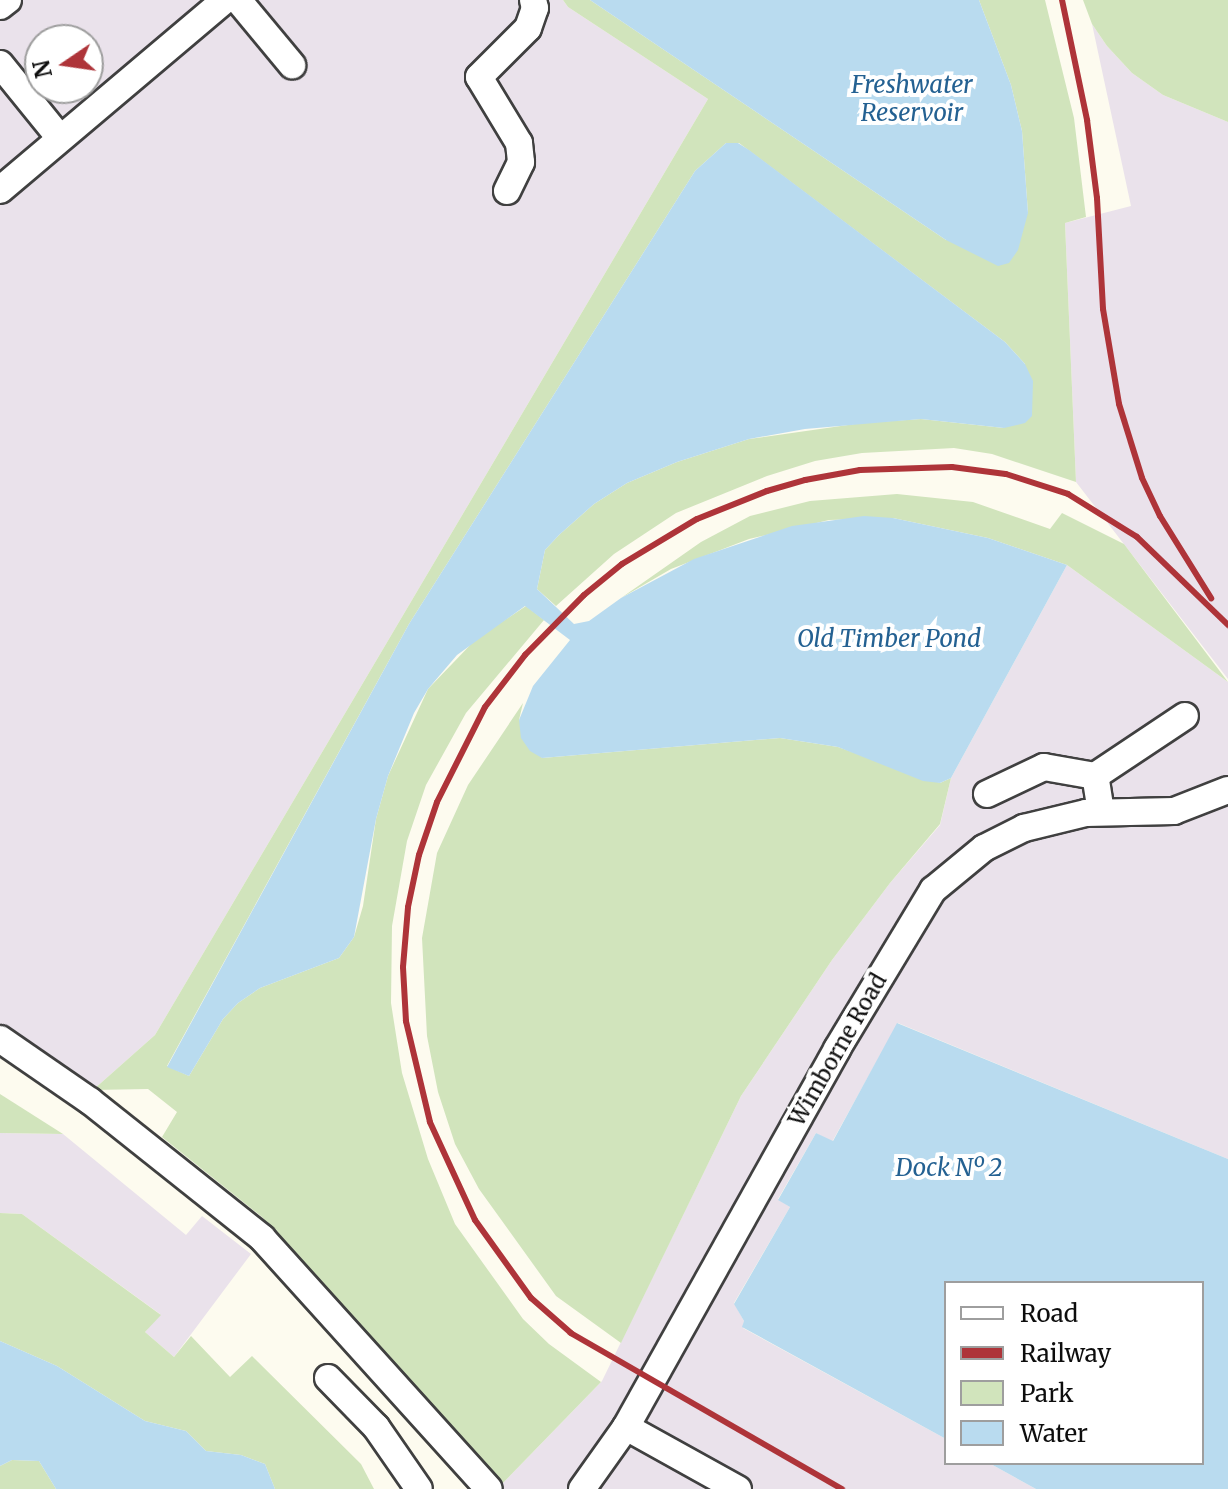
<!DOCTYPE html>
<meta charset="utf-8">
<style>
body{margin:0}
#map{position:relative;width:1228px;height:1489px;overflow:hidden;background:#fdfbef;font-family:Merriweather,serif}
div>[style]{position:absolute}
.industrial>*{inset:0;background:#eae2eb}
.green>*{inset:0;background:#d1e4bc}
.water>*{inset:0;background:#b9dbef}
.roads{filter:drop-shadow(2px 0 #404040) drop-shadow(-2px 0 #404040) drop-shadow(0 2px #404040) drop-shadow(0 -2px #404040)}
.minor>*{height:26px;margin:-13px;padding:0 13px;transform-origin:13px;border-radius:13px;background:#fff}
.rail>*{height:6px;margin:-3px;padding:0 3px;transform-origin:3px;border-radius:3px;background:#ae3439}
span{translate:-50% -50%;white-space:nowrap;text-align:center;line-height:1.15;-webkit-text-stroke:8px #fff;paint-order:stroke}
.street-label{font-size:22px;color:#0d0d0d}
.water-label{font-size:24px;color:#246192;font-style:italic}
.legend{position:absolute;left:944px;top:1281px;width:260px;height:184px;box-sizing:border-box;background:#fff;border:2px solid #9e9e9e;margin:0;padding:10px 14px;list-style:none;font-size:24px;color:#0d0d0d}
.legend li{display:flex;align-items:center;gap:16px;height:40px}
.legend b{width:40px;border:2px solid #9e9e9e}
.north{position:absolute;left:24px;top:24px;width:80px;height:80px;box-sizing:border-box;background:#fff;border:2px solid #9e9e9e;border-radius:50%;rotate:257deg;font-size:22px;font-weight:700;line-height:32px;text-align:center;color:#0d0d0d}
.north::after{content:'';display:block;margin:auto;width:28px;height:36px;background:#ae3439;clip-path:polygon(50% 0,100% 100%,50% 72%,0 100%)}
</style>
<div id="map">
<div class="industrial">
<div style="clip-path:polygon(evenodd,0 0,563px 0,568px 7px,708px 99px,155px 1035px,93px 1090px,0 1025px,0 0,40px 40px,88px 40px,88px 88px,40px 88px,40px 40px)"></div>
<div style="clip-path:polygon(1092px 24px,1107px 46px,1132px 73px,1163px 95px,1228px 122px,1228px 679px,1076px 482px,1065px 223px,1131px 206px)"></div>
<div style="clip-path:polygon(1067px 565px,1228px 682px,1228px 1159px,898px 1023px,832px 1142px,816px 1133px,778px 1199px,790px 1207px,734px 1303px,744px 1321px,743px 1328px,946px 1439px,946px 1463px,989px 1463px,1036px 1489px,497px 1489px,602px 1381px,741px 1096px,832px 960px,890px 883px,940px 825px,951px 778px)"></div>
<div style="clip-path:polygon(0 1133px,63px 1134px,186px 1235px,202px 1216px,251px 1254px,174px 1357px,145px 1332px,160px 1314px,22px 1214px,0 1213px)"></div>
</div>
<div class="green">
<div style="clip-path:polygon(563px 0,590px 0,946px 240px,1028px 213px,1022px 131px,1011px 85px,979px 0,1045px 0,1074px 118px,1086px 217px,1065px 223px,1076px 482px,992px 454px,954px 448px,862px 453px,815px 461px,767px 476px,676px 513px,614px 554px,556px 606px,537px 589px,545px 550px,559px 535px,594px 504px,627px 483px,677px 462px,749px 439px,862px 423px,921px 419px,1004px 428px,1025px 364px,1005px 342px,739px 143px,726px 143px,695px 171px,409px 624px,167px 1066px,189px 1076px,223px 1019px,238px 1003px,260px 988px,339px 958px,354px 937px,363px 906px,376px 819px,388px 776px,428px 689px,476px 639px,526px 606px,544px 620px,466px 713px,426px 785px,407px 841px,392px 926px,391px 1003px,402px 1073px,428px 1159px,455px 1224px,523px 1319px,549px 1344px,601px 1382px,501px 1485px,262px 1217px,162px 1137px,177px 1112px,148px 1089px,93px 1090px,155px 1035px,708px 99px,568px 7px)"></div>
<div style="clip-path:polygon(1083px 0,1228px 0,1228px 122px,1163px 95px,1132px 73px,1107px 46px,1092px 24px)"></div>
<div style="clip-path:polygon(897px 494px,973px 502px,1050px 529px,1062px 513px,1124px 544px,1228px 682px,1067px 565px,988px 538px,893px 518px,829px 520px,749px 539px,671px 569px,621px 598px,701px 542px,750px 516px,810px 501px)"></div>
<div style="clip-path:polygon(523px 703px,519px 720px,542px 758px,780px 738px,838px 747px,940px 783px,951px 778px,940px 824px,890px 883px,832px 960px,741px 1096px,621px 1343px,556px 1296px,479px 1189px,455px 1144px,438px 1092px,427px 1036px,422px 938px,437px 853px,468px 785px)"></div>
<div style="clip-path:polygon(0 1094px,63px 1134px,0 1133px)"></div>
<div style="clip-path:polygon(0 1213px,22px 1214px,161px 1315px,145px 1332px,174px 1357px,191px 1336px,230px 1377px,252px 1356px,361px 1464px,374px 1489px,275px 1489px,265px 1464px,241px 1455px,206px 1451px,186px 1431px,145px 1421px,57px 1366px,0 1341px)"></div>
<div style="clip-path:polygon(12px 1460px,39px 1461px,56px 1489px,0 1489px,0 1466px)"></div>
</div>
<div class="water">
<div style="clip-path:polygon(590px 0,979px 0,1011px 85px,1022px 131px,1028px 213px,1018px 250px,1009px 263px,998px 266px,946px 240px)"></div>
<div style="clip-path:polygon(726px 143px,738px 143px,749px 150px,1005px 342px,1025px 364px,1033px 381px,1032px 416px,1025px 423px,1004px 428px,921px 419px,805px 429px,749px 439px,677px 462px,627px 483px,594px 504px,559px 535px,545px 550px,537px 589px,574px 624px,589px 621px,621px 598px,694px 559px,792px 526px,864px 516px,893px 518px,988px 538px,1067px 565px,951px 778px,940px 783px,923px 781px,838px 747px,780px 738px,542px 758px,530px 751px,521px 738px,519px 720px,533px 686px,570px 640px,525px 606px,457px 655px,428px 689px,414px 713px,388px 776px,376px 819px,354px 937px,339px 958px,260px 988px,238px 1003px,223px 1019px,189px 1076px,167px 1067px,409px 624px,695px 171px)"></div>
<div style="clip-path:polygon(897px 1023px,1228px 1159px,1228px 1489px,1036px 1489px,989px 1463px,1202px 1463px,1202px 1283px,946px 1283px,946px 1439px,742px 1327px,744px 1321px,734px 1304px,790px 1207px,778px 1200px,816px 1133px,833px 1141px)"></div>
<div style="clip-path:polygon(0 1341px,57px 1366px,145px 1421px,186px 1431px,206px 1451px,241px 1455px,265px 1464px,275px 1489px,56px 1489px,39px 1461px,12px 1460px,0 1466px)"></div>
</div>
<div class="roads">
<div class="minor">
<div style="left:238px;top:0;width:85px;rotate:50.3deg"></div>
<div style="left:0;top:6px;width:10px;rotate:-37deg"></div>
<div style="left:0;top:64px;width:95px;rotate:51deg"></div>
<div style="left:0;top:190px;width:294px;rotate:-40.2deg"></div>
<div style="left:507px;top:191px;width:32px;rotate:-64deg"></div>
<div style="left:521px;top:162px;width:19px;rotate:-96deg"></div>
<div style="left:519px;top:143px;width:77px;rotate:-121.2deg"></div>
<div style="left:479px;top:77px;width:69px;rotate:-45deg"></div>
<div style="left:528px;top:28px;width:21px;rotate:-71deg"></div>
<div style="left:535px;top:8px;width:8px;rotate:-104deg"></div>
<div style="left:987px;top:794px;width:63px;rotate:-25.3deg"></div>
<div style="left:1044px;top:767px;width:52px;rotate:10deg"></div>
<div style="left:1101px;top:812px;width:36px;rotate:-99deg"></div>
<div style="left:1095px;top:776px;width:108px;rotate:-33.7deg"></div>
<div style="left:0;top:1039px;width:109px;rotate:34.6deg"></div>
<div style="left:90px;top:1101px;width:220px;rotate:38.5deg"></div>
<div style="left:262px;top:1238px;width:338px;rotate:47.9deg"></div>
<div style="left:328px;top:1378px;width:69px;rotate:45.6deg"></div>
<div style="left:376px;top:1427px;width:75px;rotate:55.3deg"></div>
<div style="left:626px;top:1427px;width:128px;rotate:29deg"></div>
<div style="left:582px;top:1489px;width:76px;rotate:-54.6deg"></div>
<div style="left:626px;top:1427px;width:433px;rotate:-60.8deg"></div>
<div style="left:837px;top:1049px;width:186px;rotate:-58.9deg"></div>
<div style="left:933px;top:890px;width:66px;rotate:-39.5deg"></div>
<div style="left:984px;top:848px;width:45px;rotate:-26.6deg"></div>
<div style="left:1024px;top:828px;width:64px;rotate:-13.6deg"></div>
<div style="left:1086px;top:813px;width:88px;rotate:-1.3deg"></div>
<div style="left:1174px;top:811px;width:58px;rotate:-21.3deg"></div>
</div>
</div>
<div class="rail">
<div style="left:1062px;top:0;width:123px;rotate:78.2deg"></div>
<div style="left:1087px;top:120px;width:79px;rotate:82.7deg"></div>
<div style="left:1097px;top:198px;width:111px;rotate:86.9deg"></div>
<div style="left:1103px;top:309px;width:96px;rotate:80.4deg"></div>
<div style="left:1119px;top:404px;width:77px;rotate:72.7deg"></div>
<div style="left:1142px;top:478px;width:42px;rotate:64.7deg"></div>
<div style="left:1160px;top:516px;width:97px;rotate:58.1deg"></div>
<div style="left:842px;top:1489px;width:313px;rotate:-150.1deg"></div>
<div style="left:571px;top:1333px;width:53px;rotate:-138.8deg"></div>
<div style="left:531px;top:1298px;width:96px;rotate:-125.7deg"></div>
<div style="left:475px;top:1220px;width:108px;rotate:-114.7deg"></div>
<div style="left:430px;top:1122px;width:104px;rotate:-103.4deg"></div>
<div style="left:406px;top:1021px;width:54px;rotate:-93.2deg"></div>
<div style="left:403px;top:967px;width:60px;rotate:-85.2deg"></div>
<div style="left:408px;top:907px;width:53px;rotate:-78.1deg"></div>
<div style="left:419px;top:855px;width:56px;rotate:-71.2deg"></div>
<div style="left:437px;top:802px;width:106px;rotate:-63.2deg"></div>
<div style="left:485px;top:707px;width:66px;rotate:-52.4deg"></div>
<div style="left:525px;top:655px;width:84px;rotate:-45.5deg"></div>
<div style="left:584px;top:595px;width:49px;rotate:-39.2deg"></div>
<div style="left:622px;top:564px;width:87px;rotate:-31deg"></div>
<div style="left:697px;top:519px;width:75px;rotate:-21.8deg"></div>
<div style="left:767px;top:491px;width:40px;rotate:-16deg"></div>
<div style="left:805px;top:480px;width:56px;rotate:-10.3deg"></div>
<div style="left:860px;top:470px;width:92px;rotate:-1.9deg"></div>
<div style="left:952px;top:467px;width:54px;rotate:7.4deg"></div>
<div style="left:1006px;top:474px;width:65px;rotate:17.9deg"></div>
<div style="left:1068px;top:494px;width:81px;rotate:31.9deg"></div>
<div style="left:1137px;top:537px;width:127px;rotate:44deg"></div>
</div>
<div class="street-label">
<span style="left:838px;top:1050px;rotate:-60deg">Wimborne Road</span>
</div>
<div class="water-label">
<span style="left:912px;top:99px">Freshwater<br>Reservoir</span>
<span style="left:889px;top:639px">Old Timber Pond</span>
<span style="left:949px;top:1168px">Dock Nº 2</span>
</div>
<ul class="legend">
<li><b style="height:10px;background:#fff"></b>Road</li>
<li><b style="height:10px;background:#ae3439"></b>Railway</li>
<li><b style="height:22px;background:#d1e4bc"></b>Park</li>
<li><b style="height:22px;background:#b9dbef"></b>Water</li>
</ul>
<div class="north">N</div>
</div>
